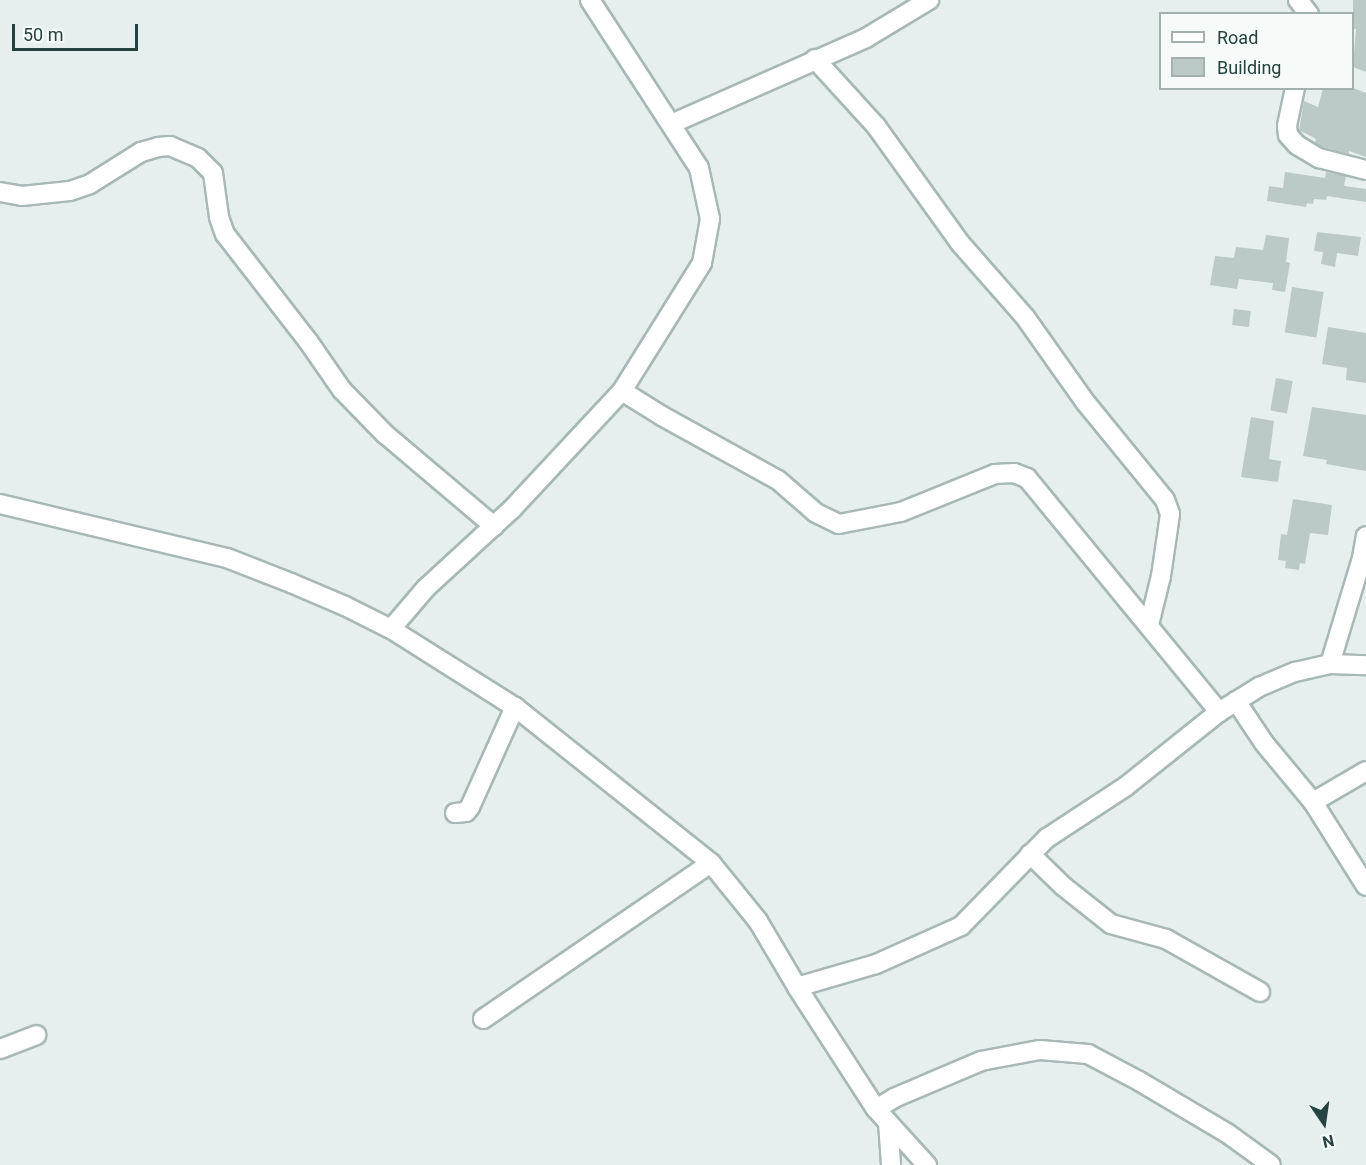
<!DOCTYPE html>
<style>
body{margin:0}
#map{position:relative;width:1366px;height:1165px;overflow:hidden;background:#e6efed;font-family:Roboto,sans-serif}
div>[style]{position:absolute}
.building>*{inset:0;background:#bbcac6;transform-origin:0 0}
.roads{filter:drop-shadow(2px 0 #a8b8b6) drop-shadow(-2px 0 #a8b8b6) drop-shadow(0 2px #a8b8b6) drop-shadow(0 -2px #a8b8b6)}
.minor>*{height:18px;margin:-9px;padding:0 9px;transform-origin:9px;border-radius:9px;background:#fff}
span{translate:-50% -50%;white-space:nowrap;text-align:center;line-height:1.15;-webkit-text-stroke:4.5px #f6fbfa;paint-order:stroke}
.legend{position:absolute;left:1159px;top:12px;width:195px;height:78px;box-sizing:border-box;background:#f6fbfa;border:2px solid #a2b1b0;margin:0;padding:8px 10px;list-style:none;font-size:18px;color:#244240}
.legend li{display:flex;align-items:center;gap:12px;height:30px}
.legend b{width:30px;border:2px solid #a2b1b0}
.north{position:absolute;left:1294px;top:1093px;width:60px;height:60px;-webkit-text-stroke:4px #f6fbfa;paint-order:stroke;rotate:167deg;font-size:16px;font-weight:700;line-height:24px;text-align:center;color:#244240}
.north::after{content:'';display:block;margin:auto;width:21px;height:27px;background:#244240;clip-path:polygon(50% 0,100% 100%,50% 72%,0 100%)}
.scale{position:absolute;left:12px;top:24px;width:126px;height:27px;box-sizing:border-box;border:3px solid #244240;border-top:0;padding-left:8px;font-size:18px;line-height:21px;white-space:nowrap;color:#244240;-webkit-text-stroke:4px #f6fbfa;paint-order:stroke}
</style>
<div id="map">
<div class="building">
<div style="clip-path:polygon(1353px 0,1366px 0,1366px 72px,1353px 67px,1356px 29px,1353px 29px)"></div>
<div style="clip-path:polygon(1323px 88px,1353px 88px,1366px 93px,1366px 157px,1349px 151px,1349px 154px,1323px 147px,1315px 143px,1316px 139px,1299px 130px,1304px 101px,1318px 107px)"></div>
<div style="clip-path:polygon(1285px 172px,1325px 178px,1326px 172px,1346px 176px,1344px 186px,1366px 189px,1366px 202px,1327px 196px,1326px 200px,1314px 199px,1313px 204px,1307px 203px,1306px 207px,1267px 201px,1269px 186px,1283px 188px)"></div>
<div style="clip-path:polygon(1317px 232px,1361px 237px,1358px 256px,1337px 253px,1335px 267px,1321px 264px,1323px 252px,1314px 251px)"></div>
<div style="clip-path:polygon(1266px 235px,1289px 238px,1286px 262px,1290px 263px,1285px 292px,1272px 290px,1273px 283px,1239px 279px,1237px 289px,1210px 285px,1215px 256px,1234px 258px,1236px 247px,1263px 250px)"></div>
<div style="left:1292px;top:287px;width:32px;height:46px;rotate:9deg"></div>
<div style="left:1234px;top:309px;width:17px;height:16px;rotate:7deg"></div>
<div style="clip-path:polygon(1328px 327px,1366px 333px,1366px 383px,1346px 380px,1347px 368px,1322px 364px)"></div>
<div style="left:1276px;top:378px;width:17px;height:33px;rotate:10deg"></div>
<div style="clip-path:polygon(1312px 407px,1366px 415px,1366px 471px,1326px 464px,1327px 460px,1303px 456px)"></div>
<div style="clip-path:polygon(1251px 417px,1274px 421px,1269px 459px,1281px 461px,1278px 482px,1241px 477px)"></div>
<div style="clip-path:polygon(1293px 499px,1332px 505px,1328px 535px,1310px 533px,1305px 564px,1300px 563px,1299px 570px,1285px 568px,1286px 561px,1278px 560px,1281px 534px,1287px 535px)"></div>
</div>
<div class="roads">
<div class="minor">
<div style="left:1298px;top:0;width:18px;rotate:52deg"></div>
<div style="left:815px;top:59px;width:91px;rotate:47.7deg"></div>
<div style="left:876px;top:126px;width:144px;rotate:54.3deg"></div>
<div style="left:960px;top:243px;width:98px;rotate:48.7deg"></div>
<div style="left:1025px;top:317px;width:105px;rotate:54.7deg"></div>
<div style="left:1086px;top:403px;width:125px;rotate:50.8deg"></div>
<div style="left:1165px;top:500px;width:15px;rotate:70deg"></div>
<div style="left:1170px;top:514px;width:14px;rotate:98deg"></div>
<div style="left:1168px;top:528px;width:49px;rotate:98.3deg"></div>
<div style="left:1161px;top:576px;width:50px;rotate:103.8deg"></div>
<div style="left:1295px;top:88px;width:39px;rotate:102deg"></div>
<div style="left:1287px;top:126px;width:9px;rotate:84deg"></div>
<div style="left:1288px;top:135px;width:13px;rotate:48deg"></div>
<div style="left:1297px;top:145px;width:26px;rotate:31deg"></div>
<div style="left:1319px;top:158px;width:49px;rotate:14.3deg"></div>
<div style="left:671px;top:124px;width:213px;rotate:-23.8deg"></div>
<div style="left:866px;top:38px;width:74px;rotate:-31.1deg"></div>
<div style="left:0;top:192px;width:22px;rotate:10deg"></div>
<div style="left:22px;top:196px;width:48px;rotate:-5.9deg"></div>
<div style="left:70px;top:191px;width:21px;rotate:-19deg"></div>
<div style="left:90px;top:184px;width:60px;rotate:-32.1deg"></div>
<div style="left:141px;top:152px;width:18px;rotate:-16deg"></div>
<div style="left:158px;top:147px;width:12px;rotate:-5deg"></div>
<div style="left:170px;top:146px;width:30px;rotate:23deg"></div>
<div style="left:198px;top:158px;width:21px;rotate:45deg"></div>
<div style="left:213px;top:173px;width:44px;rotate:82.2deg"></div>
<div style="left:219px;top:217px;width:18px;rotate:71deg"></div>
<div style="left:225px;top:234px;width:135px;rotate:52.2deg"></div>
<div style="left:308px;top:341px;width:60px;rotate:55.2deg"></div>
<div style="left:342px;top:390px;width:62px;rotate:45.7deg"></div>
<div style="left:385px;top:434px;width:143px;rotate:40.2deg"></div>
<div style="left:622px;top:391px;width:47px;rotate:32deg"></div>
<div style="left:662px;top:416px;width:132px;rotate:28.9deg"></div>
<div style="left:778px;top:480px;width:50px;rotate:41deg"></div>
<div style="left:816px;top:513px;width:25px;rotate:26deg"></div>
<div style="left:839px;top:524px;width:63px;rotate:-11deg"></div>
<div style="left:901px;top:512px;width:101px;rotate:-22deg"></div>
<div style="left:995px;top:474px;width:19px;rotate:-3deg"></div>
<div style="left:1014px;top:473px;width:14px;rotate:21deg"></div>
<div style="left:1027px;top:478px;width:303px;rotate:50.6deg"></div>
<div style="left:0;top:504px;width:233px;rotate:13.4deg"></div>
<div style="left:227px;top:558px;width:69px;rotate:21.3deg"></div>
<div style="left:291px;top:583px;width:59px;rotate:23.1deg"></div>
<div style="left:345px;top:606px;width:51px;rotate:26.6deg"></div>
<div style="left:391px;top:629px;width:146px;rotate:32.2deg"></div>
<div style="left:515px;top:707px;width:251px;rotate:38.5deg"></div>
<div style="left:711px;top:863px;width:75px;rotate:51deg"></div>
<div style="left:758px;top:921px;width:77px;rotate:59.4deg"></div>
<div style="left:797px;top:987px;width:145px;rotate:57.1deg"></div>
<div style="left:876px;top:1109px;width:76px;rotate:47.7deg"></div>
<div style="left:391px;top:629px;width:54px;rotate:-49.5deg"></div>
<div style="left:426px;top:588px;width:117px;rotate:-42.6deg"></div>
<div style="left:512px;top:509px;width:161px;rotate:-47deg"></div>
<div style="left:622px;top:391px;width:151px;rotate:-58deg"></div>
<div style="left:702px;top:263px;width:45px;rotate:-79.7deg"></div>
<div style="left:710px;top:219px;width:52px;rotate:-102.2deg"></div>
<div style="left:699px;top:168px;width:200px;rotate:-123deg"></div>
<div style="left:1330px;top:664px;width:111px;rotate:-73.2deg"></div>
<div style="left:1362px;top:558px;width:22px;rotate:-80deg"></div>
<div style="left:1236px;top:701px;width:50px;rotate:56.3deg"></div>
<div style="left:1264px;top:743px;width:77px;rotate:50.3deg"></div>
<div style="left:1313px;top:802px;width:99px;rotate:57.8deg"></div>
<div style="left:1313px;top:802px;width:61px;rotate:-30.3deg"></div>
<div style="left:455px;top:813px;width:11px;rotate:-5deg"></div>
<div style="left:466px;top:812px;width:6px;rotate:-51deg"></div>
<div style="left:470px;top:807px;width:110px;rotate:-65.8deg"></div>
<div style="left:1030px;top:854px;width:46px;rotate:44.1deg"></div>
<div style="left:1063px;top:886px;width:61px;rotate:38.4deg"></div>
<div style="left:1111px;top:924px;width:57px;rotate:15.3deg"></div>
<div style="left:1166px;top:939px;width:108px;rotate:29.4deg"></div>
<div style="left:797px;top:987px;width:82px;rotate:-16.2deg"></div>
<div style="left:876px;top:964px;width:93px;rotate:-24.1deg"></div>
<div style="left:961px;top:926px;width:123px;rotate:-45.7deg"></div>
<div style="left:1047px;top:838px;width:93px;rotate:-33.2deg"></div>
<div style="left:1125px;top:787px;width:120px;rotate:-38.6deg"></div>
<div style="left:1219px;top:712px;width:47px;rotate:-32deg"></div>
<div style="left:1259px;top:687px;width:39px;rotate:-23deg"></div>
<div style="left:1295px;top:672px;width:36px;rotate:-13deg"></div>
<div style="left:1330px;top:664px;width:36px;rotate:2deg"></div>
<div style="left:483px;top:1019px;width:276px;rotate:-34.4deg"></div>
<div style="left:0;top:1049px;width:39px;rotate:-21deg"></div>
<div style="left:876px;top:1109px;width:21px;rotate:-31deg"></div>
<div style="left:894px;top:1098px;width:95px;rotate:-23deg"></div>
<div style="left:981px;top:1061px;width:60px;rotate:-10.6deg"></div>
<div style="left:1040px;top:1050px;width:48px;rotate:4.8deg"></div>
<div style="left:1088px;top:1054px;width:58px;rotate:27.9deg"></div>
<div style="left:1139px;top:1081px;width:102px;rotate:30.6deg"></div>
<div style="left:1227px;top:1133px;width:54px;rotate:36deg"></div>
<div style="left:888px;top:1122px;width:43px;rotate:86deg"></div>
</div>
</div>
<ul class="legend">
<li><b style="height:8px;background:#fff"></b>Road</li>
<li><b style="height:16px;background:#bbcac6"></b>Building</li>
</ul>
<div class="north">N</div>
<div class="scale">50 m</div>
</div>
